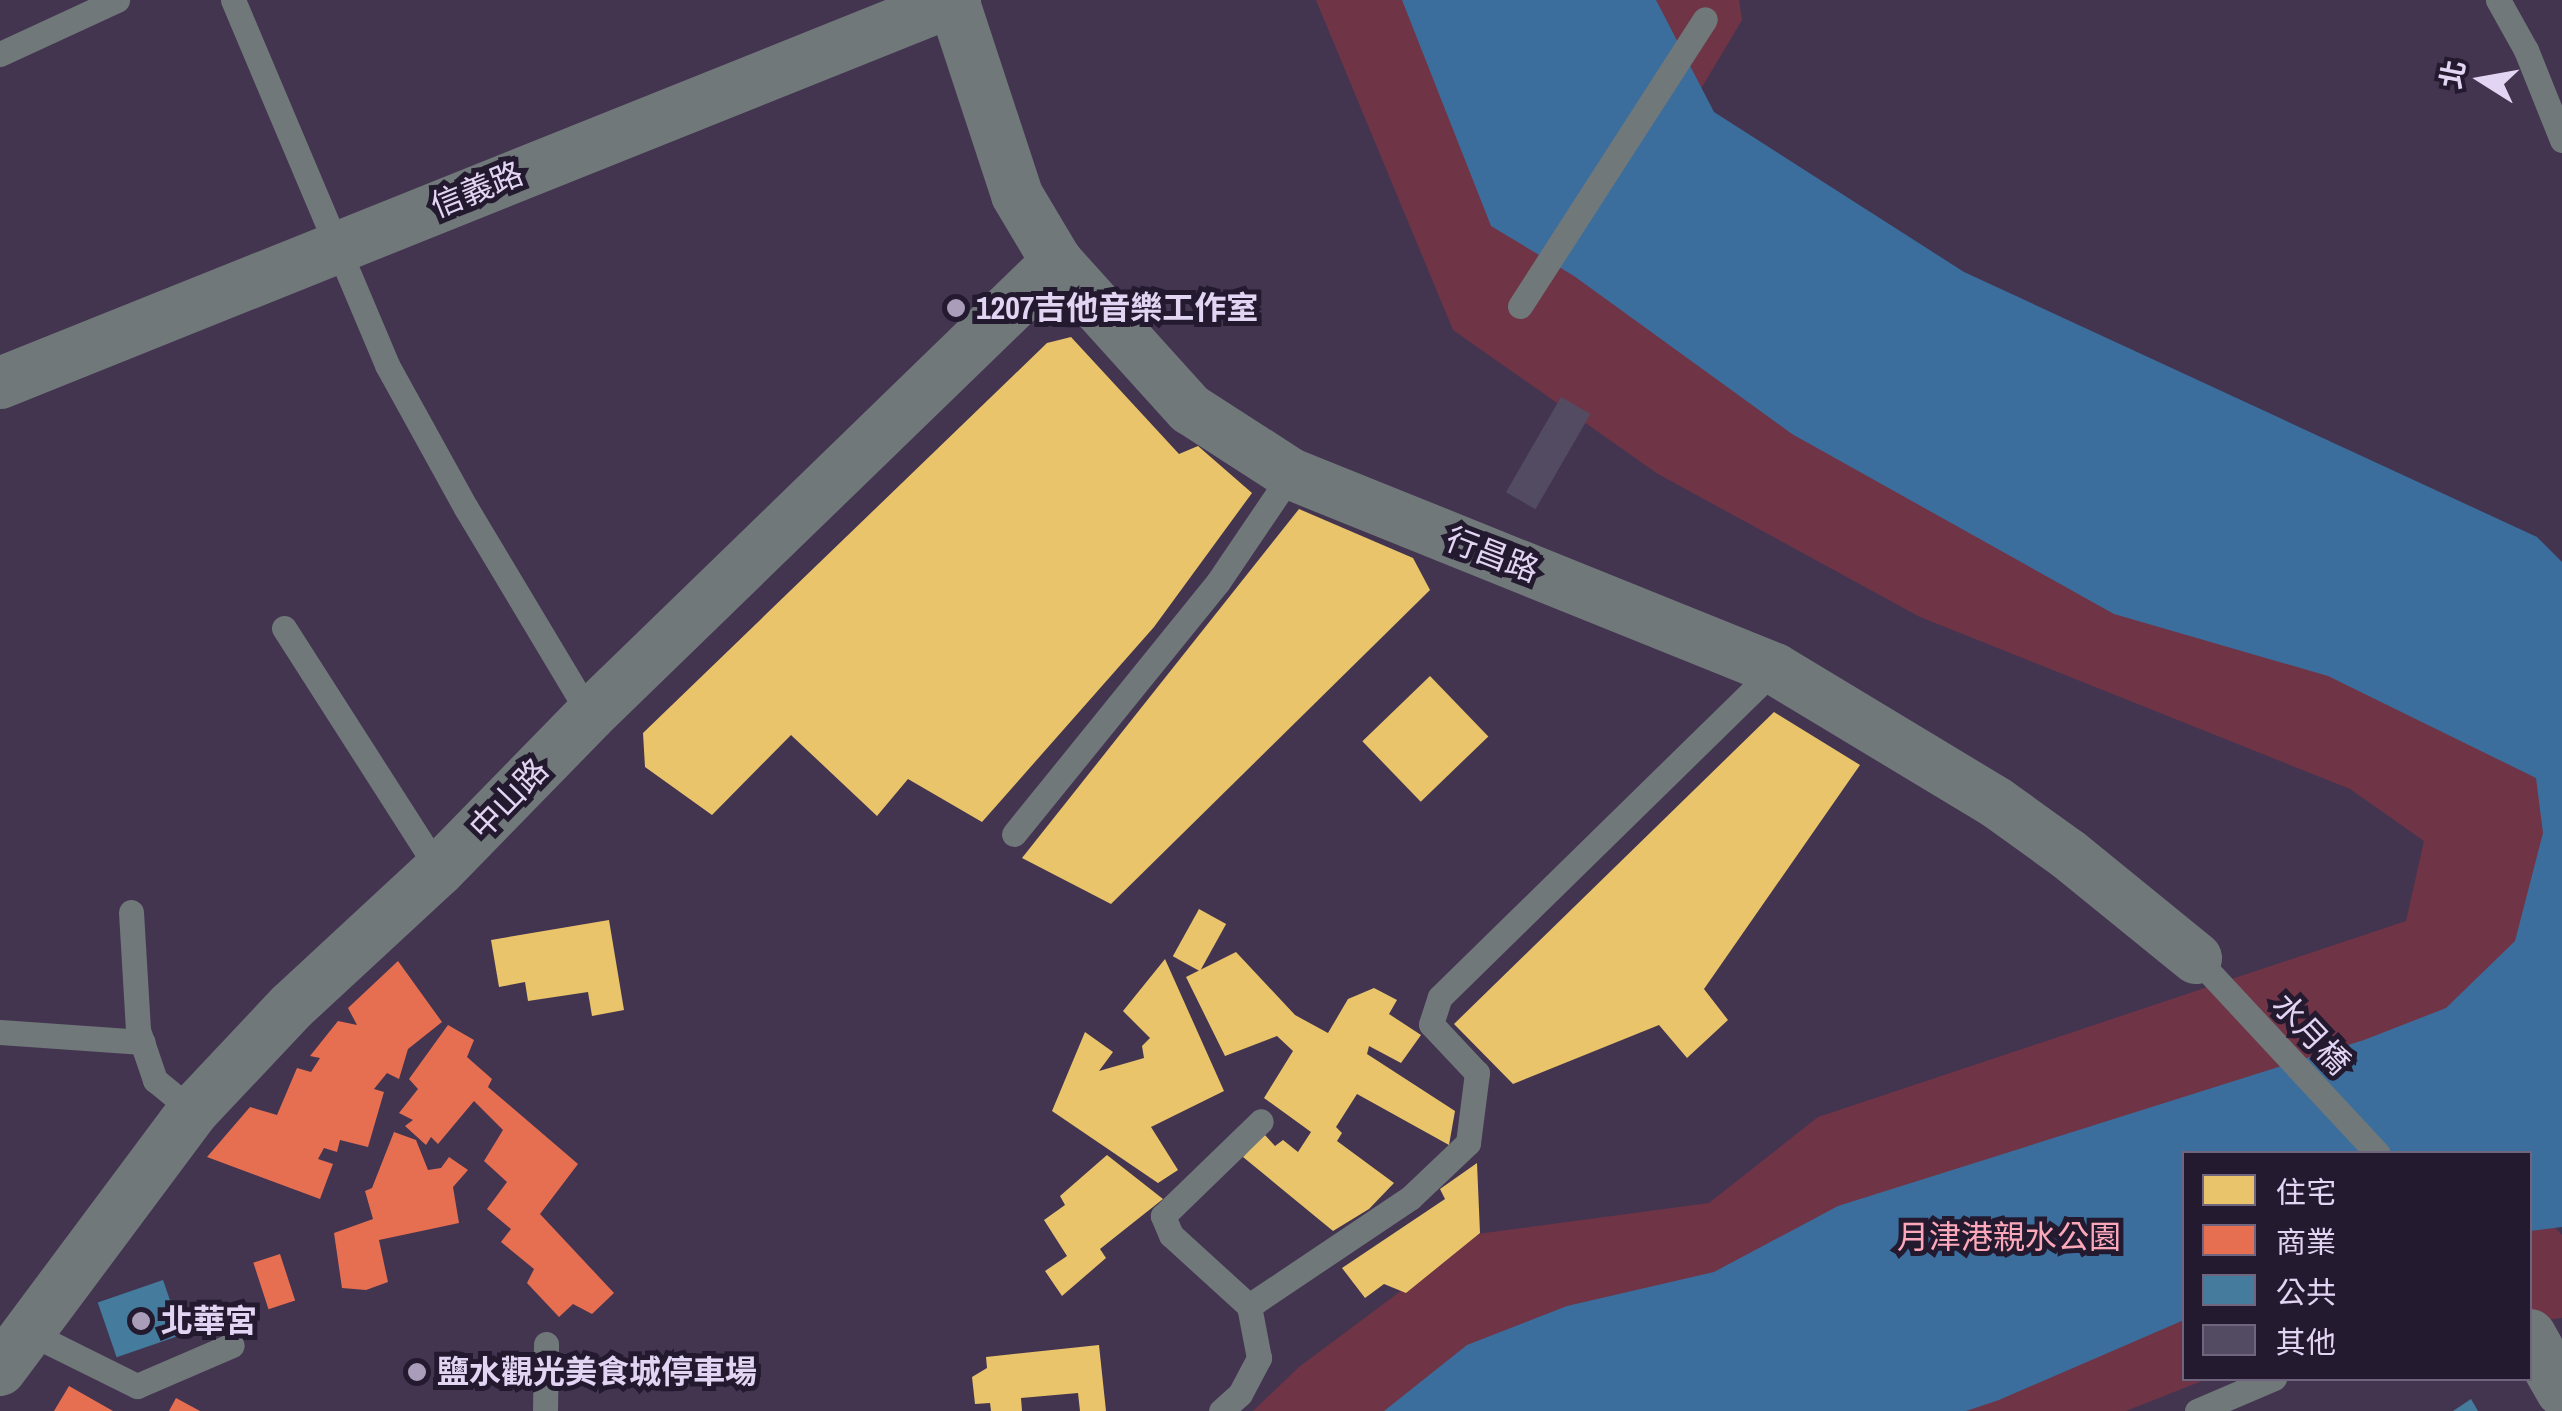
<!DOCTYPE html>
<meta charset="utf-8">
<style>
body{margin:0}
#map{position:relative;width:2562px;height:1411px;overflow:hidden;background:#433550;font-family:"Archivo Narrow","Noto Sans TC",sans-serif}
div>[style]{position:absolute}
.green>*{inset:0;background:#6f3446}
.water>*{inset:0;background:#3b6e9c}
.homes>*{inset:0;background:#e9c46a;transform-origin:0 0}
.shops>*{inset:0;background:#e76f51;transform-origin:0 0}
.public>*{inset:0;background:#457b9d;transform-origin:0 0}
.building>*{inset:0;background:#524b61;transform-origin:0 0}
.service>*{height:25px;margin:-12.5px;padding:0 12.5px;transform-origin:12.5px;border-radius:12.5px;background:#70787a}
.minor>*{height:52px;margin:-26px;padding:0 26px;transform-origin:26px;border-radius:26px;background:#70787a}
.dots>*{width:28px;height:28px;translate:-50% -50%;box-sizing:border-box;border:5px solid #241a30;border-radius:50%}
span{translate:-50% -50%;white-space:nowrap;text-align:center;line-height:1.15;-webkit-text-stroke:10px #241a30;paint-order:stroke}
.street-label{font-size:32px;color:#e2d5f3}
.poi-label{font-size:32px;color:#e2d5f3;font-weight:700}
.left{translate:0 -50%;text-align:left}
.park-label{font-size:32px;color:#fca8ba}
.legend{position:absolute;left:2182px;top:1151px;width:350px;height:230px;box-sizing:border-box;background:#241a30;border:2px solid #70657e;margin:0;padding:12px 18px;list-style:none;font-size:30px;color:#e2d5f3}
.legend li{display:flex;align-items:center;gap:20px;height:50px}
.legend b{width:50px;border:2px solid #70657e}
.north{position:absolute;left:2432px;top:30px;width:100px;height:100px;-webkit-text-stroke:8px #241a30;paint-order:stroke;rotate:281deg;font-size:28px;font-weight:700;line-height:40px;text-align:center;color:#e2d5f3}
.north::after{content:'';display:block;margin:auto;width:35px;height:45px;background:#e2d5f3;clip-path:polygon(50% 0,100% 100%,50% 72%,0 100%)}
</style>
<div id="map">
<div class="green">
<div style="clip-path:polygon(1316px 0,1739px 0,1742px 20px,1598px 261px,2552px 730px,2562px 858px,2482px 1014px,2184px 1154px,2184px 1378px,2207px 1379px,2126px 1411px,1253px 1411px,1299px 1367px,1477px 1234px,1709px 1203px,1818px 1117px,2406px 921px,2424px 841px,2350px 789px,1920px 617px,1658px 474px,1453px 330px)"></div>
<div style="clip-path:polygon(2530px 1202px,2562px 1235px,2562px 1318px,2530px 1322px)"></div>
</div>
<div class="water">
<div style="clip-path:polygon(1402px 0,1656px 0,1714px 112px,1964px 272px,2537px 537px,2562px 562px,2562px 1227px,2530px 1231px,2530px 1154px,2184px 1154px,2184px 1320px,1999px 1400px,1966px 1411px,1384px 1411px,1467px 1345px,1567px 1306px,1714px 1272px,1838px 1206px,2364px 1040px,2446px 1008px,2515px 941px,2543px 833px,2536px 778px,2328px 676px,2114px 614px,1792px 434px,1574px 276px,1491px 226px)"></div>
</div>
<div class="homes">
<div style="clip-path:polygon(1071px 337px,1179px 454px,1198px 446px,1252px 493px,1154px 627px,982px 822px,908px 779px,877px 816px,791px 735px,712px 815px,645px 767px,643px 733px,1047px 343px)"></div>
<div style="clip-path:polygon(1299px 509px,1413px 558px,1430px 590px,1111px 904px,1022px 858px)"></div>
<div style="left:1430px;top:676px;width:84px;height:94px;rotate:46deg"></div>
<div style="clip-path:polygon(1774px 712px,1860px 765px,1704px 989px,1728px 1020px,1687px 1058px,1659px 1025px,1513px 1084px,1454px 1024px)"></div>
<div style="left:1199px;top:909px;width:31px;height:54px;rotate:29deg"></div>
<div style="clip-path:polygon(609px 920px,624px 1010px,592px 1016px,588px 992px,528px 1001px,525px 982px,499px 987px,491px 940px)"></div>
<div style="clip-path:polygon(1236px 952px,1295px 1015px,1328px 1033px,1348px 999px,1374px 988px,1397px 1000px,1389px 1014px,1421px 1035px,1401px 1063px,1369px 1046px,1367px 1054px,1455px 1111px,1449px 1145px,1357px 1094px,1336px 1127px,1342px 1133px,1337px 1141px,1394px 1183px,1369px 1209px,1333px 1231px,1243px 1157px,1264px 1134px,1275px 1146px,1283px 1140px,1298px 1152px,1311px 1132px,1264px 1098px,1293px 1051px,1277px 1036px,1225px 1056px,1186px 977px)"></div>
<div style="clip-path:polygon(1165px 959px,1224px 1091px,1151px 1127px,1178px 1170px,1158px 1183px,1052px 1111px,1085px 1032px,1113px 1052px,1099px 1071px,1144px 1058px,1142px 1046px,1150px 1038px,1123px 1011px)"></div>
<div style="clip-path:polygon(1107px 1155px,1163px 1199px,1100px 1249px,1106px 1258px,1062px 1296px,1045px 1271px,1067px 1256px,1044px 1220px,1065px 1205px,1060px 1196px)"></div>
<div style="clip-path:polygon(1477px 1163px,1480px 1233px,1406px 1293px,1384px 1284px,1365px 1298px,1342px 1268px,1445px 1199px,1440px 1189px)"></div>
<div style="clip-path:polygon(1099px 1345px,1106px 1411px,1080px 1411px,1078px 1393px,1021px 1398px,1022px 1411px,991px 1411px,990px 1403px,975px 1404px,972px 1377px,987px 1368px,986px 1357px)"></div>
</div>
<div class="shops">
<div style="clip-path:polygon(398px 961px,442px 1022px,408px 1049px,399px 1079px,387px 1073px,374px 1089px,384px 1092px,368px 1147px,340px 1140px,337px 1152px,324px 1148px,318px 1159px,333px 1164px,320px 1199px,207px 1157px,250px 1107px,277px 1115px,297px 1068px,311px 1072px,320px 1058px,310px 1056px,338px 1021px,357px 1025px,348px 1008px)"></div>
<div style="clip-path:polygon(448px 1025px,474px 1040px,467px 1057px,492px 1079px,488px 1087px,578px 1164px,540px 1214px,614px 1293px,592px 1314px,573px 1304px,559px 1317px,527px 1283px,534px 1269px,501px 1242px,511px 1229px,487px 1209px,507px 1182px,484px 1161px,503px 1130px,474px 1101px,438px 1144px,431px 1137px,426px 1145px,405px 1126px,413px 1120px,399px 1113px,418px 1089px,409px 1079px)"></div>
<div style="clip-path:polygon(394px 1132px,416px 1140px,428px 1170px,441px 1168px,449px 1157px,468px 1170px,453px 1187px,459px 1223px,379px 1240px,388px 1282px,366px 1290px,342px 1288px,334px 1233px,373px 1219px,365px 1191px,372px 1188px)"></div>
<div style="left:280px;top:1254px;width:49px;height:28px;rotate:72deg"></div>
<div style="clip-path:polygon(69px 1386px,113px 1411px,54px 1411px)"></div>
<div style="clip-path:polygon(176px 1398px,200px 1411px,169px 1411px)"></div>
</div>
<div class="public">
<div style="left:163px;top:1280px;width:58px;height:69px;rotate:71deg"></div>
<div style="clip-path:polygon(2471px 1399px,2478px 1411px,2453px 1411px)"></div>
</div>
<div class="building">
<div style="left:1561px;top:397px;width:34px;height:110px;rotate:30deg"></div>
</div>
<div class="service">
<div style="left:233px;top:0;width:396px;rotate:67.1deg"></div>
<div style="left:387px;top:365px;width:163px;rotate:61.1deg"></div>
<div style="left:466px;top:508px;width:241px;rotate:59.1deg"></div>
<div style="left:2498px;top:0;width:57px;rotate:60.8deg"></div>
<div style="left:2526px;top:50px;width:97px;rotate:68.2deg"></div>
<div style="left:0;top:54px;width:129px;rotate:-24.8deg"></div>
<div style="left:1520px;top:306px;width:341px;rotate:-57.2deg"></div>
<div style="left:284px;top:628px;width:287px;rotate:57.4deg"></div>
<div style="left:1014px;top:834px;width:324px;rotate:-51deg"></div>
<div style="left:1218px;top:582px;width:130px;rotate:-55.9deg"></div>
<div style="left:131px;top:912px;width:118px;rotate:86.6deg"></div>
<div style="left:138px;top:1030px;width:53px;rotate:71.2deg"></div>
<div style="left:155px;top:1080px;width:49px;rotate:39.2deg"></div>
<div style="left:2196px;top:958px;width:267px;rotate:47.1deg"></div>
<div style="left:0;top:1032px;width:143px;rotate:4deg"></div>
<div style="left:1249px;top:1306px;width:194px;rotate:-33.9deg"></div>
<div style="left:1410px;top:1198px;width:80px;rotate:-43.5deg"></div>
<div style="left:1468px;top:1143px;width:71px;rotate:-82.7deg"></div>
<div style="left:1477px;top:1073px;width:67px;rotate:-133.2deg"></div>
<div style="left:1431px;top:1024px;width:28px;rotate:-72deg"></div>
<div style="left:1440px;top:997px;width:469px;rotate:-44.4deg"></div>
<div style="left:26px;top:1331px;width:124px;rotate:26.4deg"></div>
<div style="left:137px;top:1386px;width:103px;rotate:-23.3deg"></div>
<div style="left:545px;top:1411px;width:67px;rotate:-89.1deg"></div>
<div style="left:1221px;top:1411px;width:25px;rotate:-42deg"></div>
<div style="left:1240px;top:1394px;width:41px;rotate:-62.2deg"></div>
<div style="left:1259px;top:1358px;width:53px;rotate:-100.9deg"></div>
<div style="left:1249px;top:1306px;width:105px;rotate:-137.7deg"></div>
<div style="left:1171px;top:1235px;width:21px;rotate:-113deg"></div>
<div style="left:1163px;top:1216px;width:136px;rotate:-44.1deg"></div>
<div style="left:2197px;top:1411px;width:84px;rotate:-23.2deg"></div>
</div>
<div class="minor">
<div style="left:953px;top:0;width:205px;rotate:71.8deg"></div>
<div style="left:1017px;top:195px;width:78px;rotate:59.2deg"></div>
<div style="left:1057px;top:262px;width:198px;rotate:47.9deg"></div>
<div style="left:1190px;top:409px;width:120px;rotate:32.8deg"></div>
<div style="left:1291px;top:474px;width:522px;rotate:21.94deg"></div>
<div style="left:1775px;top:669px;width:259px;rotate:31.1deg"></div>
<div style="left:1997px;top:803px;width:87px;rotate:35.7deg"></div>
<div style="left:2068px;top:854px;width:165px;rotate:39.1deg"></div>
<div style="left:0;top:383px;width:1029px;rotate:-21.85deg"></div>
<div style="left:2530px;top:1335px;width:64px;rotate:60.3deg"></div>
<div style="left:0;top:1370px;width:323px;rotate:-53.3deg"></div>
<div style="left:193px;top:1111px;width:144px;rotate:-46.7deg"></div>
<div style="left:292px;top:1006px;width:200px;rotate:-42.8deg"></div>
<div style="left:439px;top:870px;width:216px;rotate:-45.7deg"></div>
<div style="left:590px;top:715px;width:651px;rotate:-44.13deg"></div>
</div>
<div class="dots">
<div style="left:956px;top:308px;background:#aa9dba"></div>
<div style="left:141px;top:1321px;background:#aa9dba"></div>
<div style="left:417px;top:1372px;background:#aa9dba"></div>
</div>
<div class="street-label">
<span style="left:477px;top:190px;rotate:-22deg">信義路</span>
<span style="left:1492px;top:555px;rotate:21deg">行昌路</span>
<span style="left:509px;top:799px;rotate:-46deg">中山路</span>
<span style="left:2311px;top:1034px;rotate:47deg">水月橋</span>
</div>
<div class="poi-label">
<span class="left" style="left:976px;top:308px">1207吉他音樂工作室</span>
<span class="left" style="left:161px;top:1321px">北華宮</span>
<span class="left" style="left:437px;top:1372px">鹽水觀光美食城停車場</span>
</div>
<div class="park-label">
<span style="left:2009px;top:1237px">月津港親水公園</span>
</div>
<ul class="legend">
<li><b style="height:28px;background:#e9c46a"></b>住宅</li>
<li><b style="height:28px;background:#e76f51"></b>商業</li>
<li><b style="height:28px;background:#457b9d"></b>公共</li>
<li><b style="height:28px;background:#524b61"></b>其他</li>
</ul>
<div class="north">北</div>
</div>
